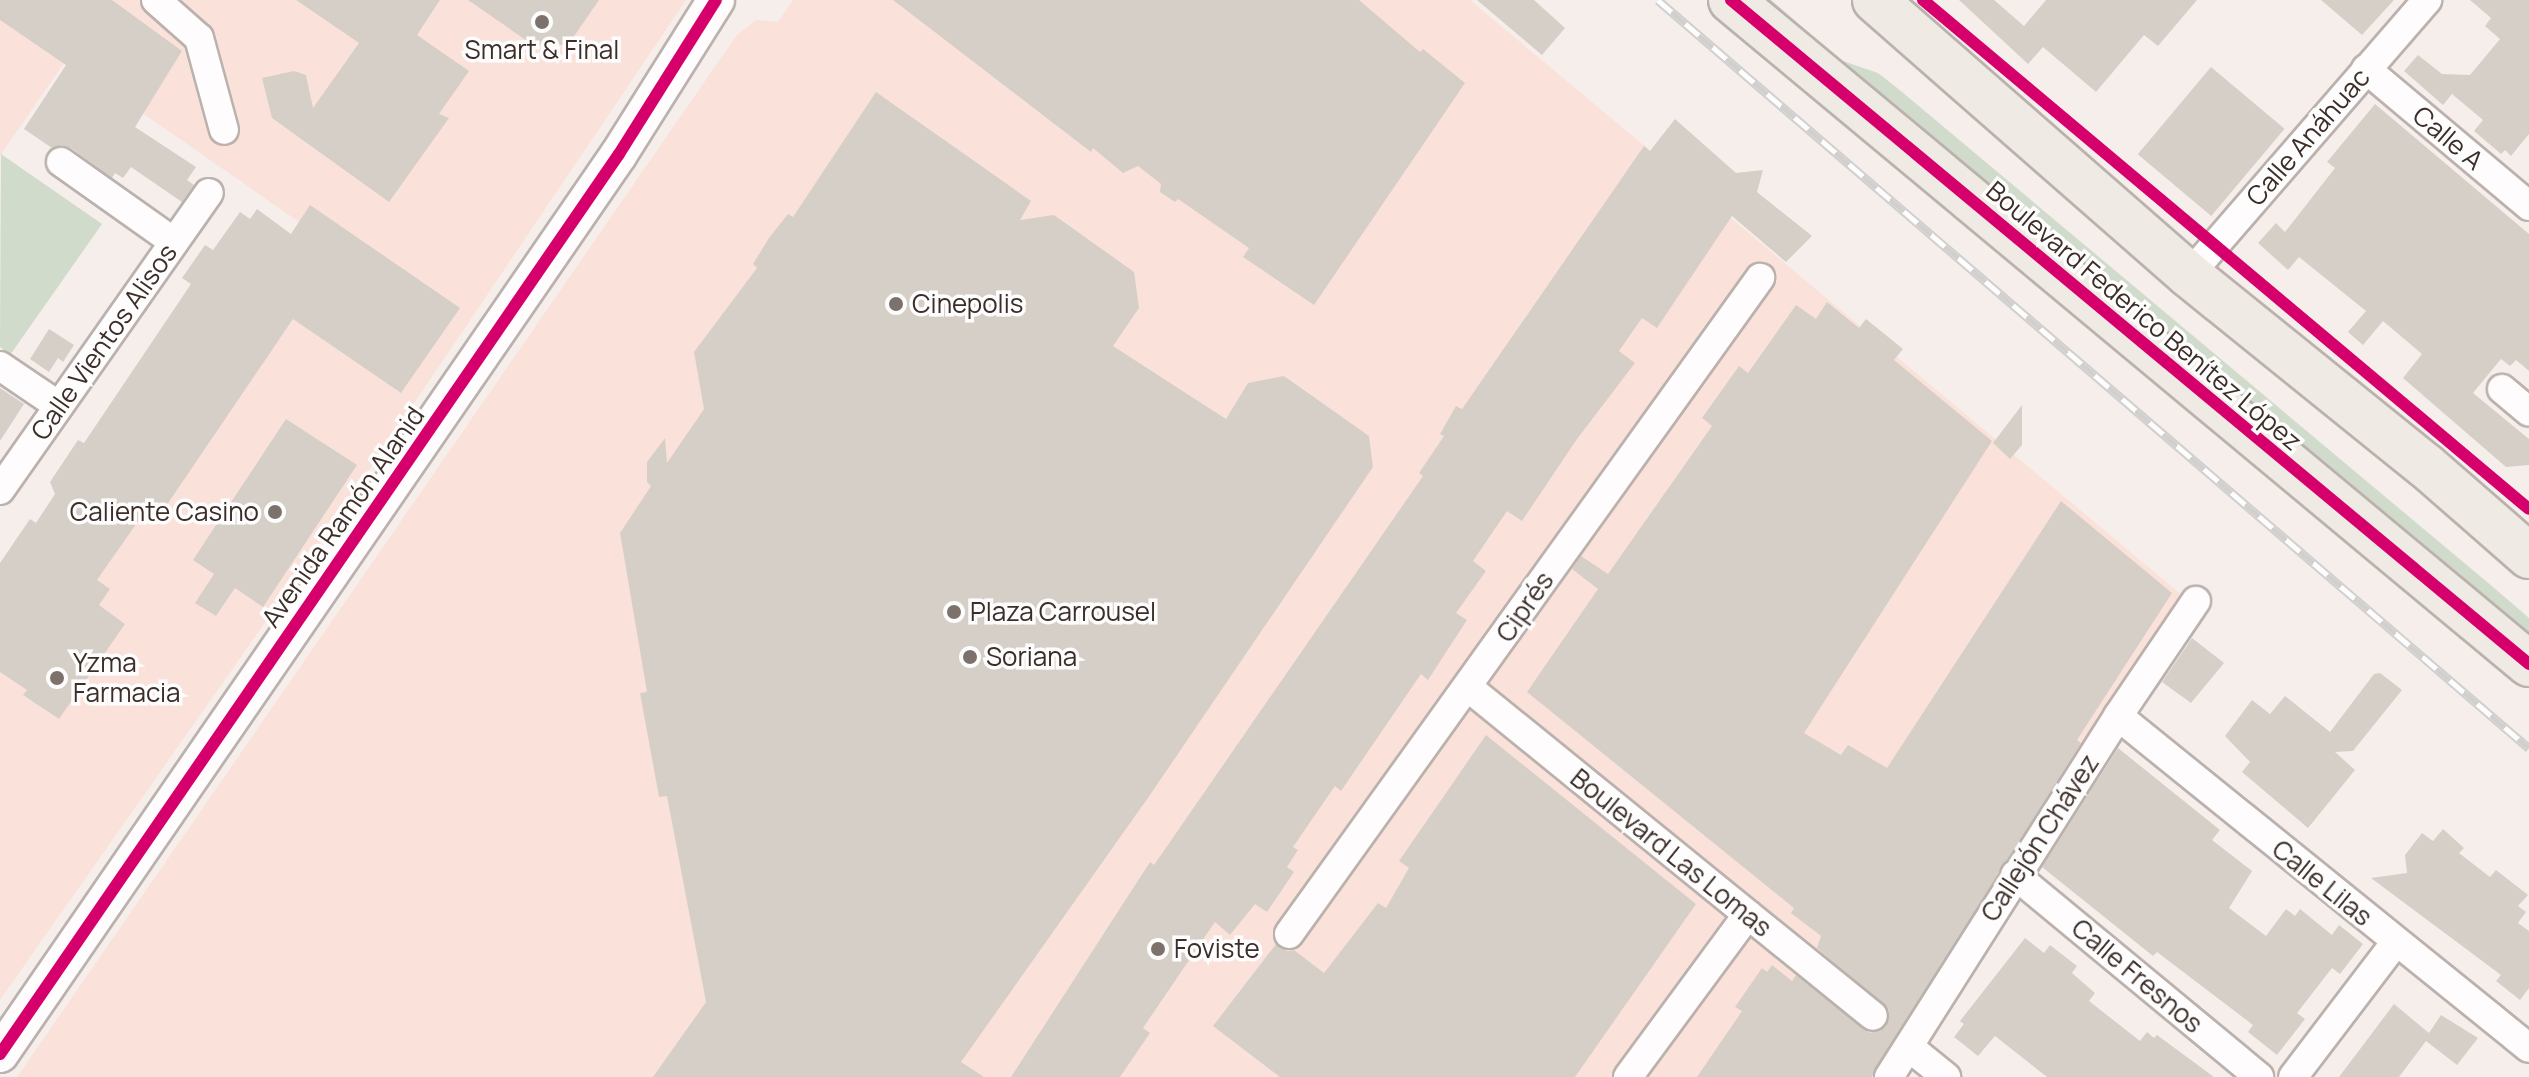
<!DOCTYPE html>
<meta charset="utf-8">
<style>
body{margin:0}
#map{position:relative;width:2529px;height:1077px;overflow:hidden;background:#f6eeeb;font-family:Manrope,sans-serif}
div>[style]{position:absolute}
.built>*{inset:0;background:#fae2da}
.green>*{inset:0;background:#d0dbcc}
.building>*{inset:0;background:#d6cfc8;transform-origin:0 0}
.roads{filter:drop-shadow(2px 0 #bbb1ad) drop-shadow(-2px 0 #bbb1ad) drop-shadow(0 2px #bbb1ad) drop-shadow(0 -2px #bbb1ad)}
.minor>*{height:28px;margin:-14px;padding:0 14px;transform-origin:14px;border-radius:14px;background:#fefcfc}
.tertiary>*{height:36px;margin:-18px;padding:0 18px;transform-origin:18px;border-radius:18px;background:#fefcfc}
.primary>*{height:44px;margin:-22px;padding:0 22px;transform-origin:22px;border-radius:22px;background:#f0eae4}
.rail>*{height:9px;margin-top:-4.5px;transform-origin:0;background:repeating-linear-gradient(90deg,#fdfdfd 0 18px,#d2cfcf 0 36px);box-sizing:border-box;border-block:2px solid #d2cfcf}
.cycleway>*{height:12px;margin:-6px;padding:0 6px;transform-origin:6px;border-radius:6px;background:#d6006c}
.dots>*{width:22px;height:22px;translate:-50% -50%;box-sizing:border-box;border:4px solid #fdfdfd;border-radius:50%}
span{translate:-50% -50%;white-space:nowrap;text-align:center;line-height:1.15;-webkit-text-stroke:7px #fdfdfd;paint-order:stroke}
.poi-label{font-size:26px;color:#3c2d28}
.left{translate:0 -50%;text-align:left}
.right{translate:-100% -50%;text-align:right}
.street-label{font-size:26px;color:#3c2d28}
</style>
<div id="map">
<div class="built">
<div style="clip-path:polygon(0 0,686px 0,297px 577px,0 1000px,0 665px,299px 222px,66px 60px,0 156px)"></div>
<div style="clip-path:polygon(793px 0,1470px 0,2183px 596px,1869px 1077px,17px 1077px,736px 36px,756px 20px,778px 22px)"></div>
</div>
<div class="green">
<div style="clip-path:polygon(1760px 0,1771px 0,1840px 60px,1878px 73px,1896px 87px,2493px 587px,2529px 618px,2529px 650px)"></div>
<div style="clip-path:polygon(1px 154px,102px 224px,10px 355px,0 347px)"></div>
</div>
<div class="building">
<div style="clip-path:polygon(0 0,112px 0,182px 51px,135px 127px,196px 167px,187px 180px,194px 185px,182px 202px,131px 167px,123px 178px,115px 173px,112px 178px,71px 148px,62px 145px,52px 148px,24px 129px,66px 65px,0 20px)"></div>
<div style="clip-path:polygon(296px 0,440px 0,417px 35px,469px 71px,439px 114px,449px 118px,389px 202px,272px 118px,262px 78px,294px 71px,306px 75px,313px 108px,359px 43px)"></div>
<div style="clip-path:polygon(468px 0,599px 0,568px 45px,533px 45px)"></div>
<div style="clip-path:polygon(893px 0,1359px 0,1420px 52px,1423px 49px,1465px 83px,1314px 305px,1243px 257px,1249px 248px,1178px 199px,1175px 202px,1160px 192px,1161px 184px,1138px 166px,1123px 173px,1093px 148px,1091px 152px)"></div>
<div style="clip-path:polygon(1477px 0,1534px 0,1565px 28px,1542px 55px)"></div>
<div style="clip-path:polygon(1959px 0,1994px 0,2024px 26px,2046px 0,2197px 0,2158px 46px,2144px 35px,2096px 92px,2043px 47px,2028px 64px)"></div>
<div style="clip-path:polygon(2321px 0,2394px 0,2362px 35px)"></div>
<div style="clip-path:polygon(2470px 0,2529px 0,2529px 134px,2511px 156px,2505px 150px,2501px 154px,2474px 131px,2483px 120px,2452px 94px,2443px 105px,2404px 71px,2418px 55px,2442px 74px,2470px 75px,2500px 39px,2485px 26px,2491px 18px)"></div>
<div style="left:2211px;top:67px;width:96px;height:114px;rotate:40deg"></div>
<div style="clip-path:polygon(876px 92px,1031px 201px,1020px 220px,1054px 215px,1134px 272px,1139px 308px,1113px 346px,1226px 419px,1248px 383px,1284px 376px,1369px 436px,1373px 467px,1150px 795px,961px 1062px,984px 1077px,653px 1077px,706px 1002px,667px 796px,659px 797px,640px 693px,647px 692px,620px 533px,651px 486px,647px 482px,647px 462px,665px 438px,667px 463px,704px 409px,694px 352px,757px 268px,753px 264px,769px 238px,788px 214px,793px 217px)"></div>
<div style="clip-path:polygon(2375px 104px,2529px 234px,2529px 371px,2516px 360px,2510px 366px,2501px 359px,2473px 393px,2529px 439px,2529px 465px,2506px 467px,2403px 378px,2422px 354px,2383px 321px,2363px 345px,2348px 332px,2366px 311px,2299px 257px,2288px 270px,2258px 243px,2276px 223px,2285px 232px,2335px 168px,2327px 162px)"></div>
<div style="clip-path:polygon(1675px 119px,1736px 173px,1763px 170px,1757px 192px,1812px 236px,1786px 262px,1732px 216px,1657px 328px,1642px 318px,1619px 351px,1635px 363px,1577px 439px,1522px 521px,1507px 511px,1473px 561px,1486px 571px,1456px 613px,1467px 620px,1428px 680px,1421px 674px,1341px 791px,1335px 786px,1293px 847px,1298px 850px,1287px 867px,1294px 872px,1267px 912px,1255px 904px,1230px 935px,1215px 922px,1143px 1028px,1150px 1033px,1120px 1077px,1011px 1077px,1150px 862px,1154px 865px,1423px 476px,1419px 473px,1444px 436px,1440px 434px,1456px 406px,1462px 409px,1644px 146px,1650px 151px)"></div>
<div style="clip-path:polygon(310px 205px,460px 308px,401px 393px,293px 319px,160px 515px,148px 507px,97px 580px,110px 589px,99px 605px,125px 624px,59px 719px,23px 695px,27px 690px,0 672px,0 563px,30px 519px,36px 523px,55px 494px,50px 482px,78px 440px,84px 443px,191px 284px,182px 278px,205px 245px,213px 250px,240px 212px,250px 219px,257px 209px,291px 234px)"></div>
<div style="clip-path:polygon(1827px 302px,1859px 328px,1866px 319px,1903px 349px,1894px 360px,1992px 441px,1804px 733px,1841px 755px,1848px 745px,1887px 768px,2061px 501px,2172px 593px,2077px 740px,2081px 743px,1872px 1077px,1697px 1077px,1742px 1011px,1735px 1007px,1762px 968px,1767px 972px,1772px 965px,1792px 981px,1796px 975px,1870px 1033px,1886px 1027px,1889px 1011px,1817px 948px,1821px 936px,1791px 913px,1794px 908px,1527px 692px,1598px 589px,1572px 569px,1581px 556px,1608px 574px,1712px 426px,1702px 418px,1739px 366px,1748px 373px,1796px 305px,1816px 319px)"></div>
<div style="clip-path:polygon(49px 329px,74px 345px,63px 362px,58px 358px,49px 372px,30px 359px)"></div>
<div style="clip-path:polygon(0 388px,24px 404px,0 441px)"></div>
<div style="clip-path:polygon(2022px 405px,2022px 445px,2010px 459px,1993px 443px)"></div>
<div style="clip-path:polygon(286px 419px,357px 465px,263px 607px,235px 588px,216px 616px,195px 603px,214px 574px,193px 560px)"></div>
<div style="clip-path:polygon(2192px 638px,2224px 663px,2191px 703px,2162px 682px)"></div>
<div style="clip-path:polygon(2380px 673px,2402px 690px,2353px 751px,2335px 752px,2355px 770px,2308px 828px,2242px 772px,2250px 762px,2225px 736px,2252px 700px,2270px 714px,2285px 696px,2330px 732px,2374px 674px)"></div>
<div style="clip-path:polygon(1486px 735px,1696px 904px,1575px 1077px,1280px 1077px,1213px 1026px,1276px 944px,1287px 951px,1294px 950px,1324px 973px,1378px 903px,1386px 908px,1409px 868px,1399px 861px)"></div>
<div style="clip-path:polygon(2118px 748px,2220px 830px,2212px 840px,2252px 871px,2229px 908px,2266px 936px,2286px 909px,2295px 916px,2300px 909px,2332px 935px,2339px 925px,2363px 944px,2340px 974px,2332px 968px,2297px 1013px,2305px 1019px,2277px 1055px,2248px 1032px,2253px 1025px,2157px 952px,2153px 956px,2042px 867px)"></div>
<div style="clip-path:polygon(2443px 829px,2464px 848px,2459px 853px,2490px 877px,2496px 870px,2528px 895px,2518px 906px,2526px 912px,2518px 923px,2529px 931px,2529px 988px,2520px 1000px,2496px 981px,2501px 975px,2371px 878px,2407px 873px,2405px 855px,2422px 833px,2433px 841px)"></div>
<div style="clip-path:polygon(2025px 938px,2044px 953px,2050px 945px,2077px 966px,2072px 973px,2095px 993px,2089px 1001px,2140px 1041px,2147px 1032px,2154px 1038px,2157px 1035px,2214px 1077px,2047px 1077px,1995px 1036px,1978px 1056px,1954px 1037px,1964px 1024px,1960px 1021px)"></div>
<div style="clip-path:polygon(2394px 1004px,2429px 1033px,2441px 1015px,2478px 1038px,2457px 1065px,2426px 1041px,2399px 1077px,2339px 1077px)"></div>
</div>
<div class="roads">
<div class="minor">
<div style="left:156px;top:0;width:57px;rotate:41.5deg"></div>
<div style="left:199px;top:38px;width:95px;rotate:74.8deg"></div>
<div style="left:2366px;top:69px;width:213px;rotate:40deg"></div>
<div style="left:61px;top:162px;width:138px;rotate:35.3deg"></div>
<div style="left:2189px;top:275px;width:364px;rotate:-49.1deg"></div>
<div style="left:0;top:366px;width:71px;rotate:34.1deg"></div>
<div style="left:2502px;top:389px;width:35px;rotate:40deg"></div>
<div style="left:0;top:490px;width:363px;rotate:-54.9deg"></div>
<div style="left:1469px;top:688px;width:520px;rotate:39.07deg"></div>
<div style="left:2118px;top:716px;width:528px;rotate:38.93deg"></div>
<div style="left:2015px;top:875px;width:317px;rotate:39.6deg"></div>
<div style="left:1289px;top:934px;width:808px;rotate:-54.32deg"></div>
<div style="left:1909px;top:1047px;width:48px;rotate:39deg"></div>
<div style="left:1628px;top:1077px;width:202px;rotate:-53.6deg"></div>
<div style="left:1889px;top:1077px;width:428px;rotate:-57.6deg"></div>
<div style="left:2118px;top:716px;width:139px;rotate:-55.9deg"></div>
<div style="left:2293px;top:1077px;width:168px;rotate:-52.7deg"></div>
</div>
<div class="tertiary">
<div style="left:0;top:1054px;width:1092px;rotate:-55.48deg"></div>
<div style="left:619px;top:154px;width:182px;rotate:-57.8deg"></div>
</div>
<div class="primary">
<div style="left:1731px;top:0;width:1038px;rotate:39.76deg"></div>
<div style="left:1875px;top:0;width:417px;rotate:41.2deg"></div>
<div style="left:2189px;top:275px;width:304px;rotate:38.9deg"></div>
<div style="left:2426px;top:466px;width:137px;rotate:41.1deg"></div>
</div>
</div>
<div class="rail">
<div style="left:1658px;top:0;width:1148px;rotate:40.66deg"></div>
</div>
<div class="cycleway">
<div style="left:1731px;top:0;width:1038px;rotate:39.76deg"></div>
<div style="left:1923px;top:0;width:791px;rotate:40.03deg"></div>
<div style="left:0;top:1054px;width:1092px;rotate:-55.48deg"></div>
<div style="left:619px;top:154px;width:182px;rotate:-57.8deg"></div>
</div>
<div class="dots">
<div style="left:542px;top:22px;background:#7d716c"></div>
<div style="left:896px;top:304px;background:#7d716c"></div>
<div style="left:275px;top:512px;background:#7d716c"></div>
<div style="left:954px;top:612px;background:#7d716c"></div>
<div style="left:970px;top:657px;background:#7d716c"></div>
<div style="left:57px;top:678px;background:#7d716c"></div>
<div style="left:1158px;top:949px;background:#7d716c"></div>
</div>
<div class="poi-label">
<span style="left:542px;top:50px">Smart &amp; Final</span>
<span class="left" style="left:912px;top:304px">Cinepolis</span>
<span class="right" style="left:259px;top:512px">Caliente Casino</span>
<span class="left" style="left:970px;top:612px">Plaza Carrousel</span>
<span class="left" style="left:986px;top:657px">Soriana</span>
<span class="left" style="left:73px;top:678px">Yzma<br>Farmacia</span>
<span class="left" style="left:1174px;top:949px">Foviste</span>
</div>
<div class="street-label">
<span style="left:2308px;top:137px;rotate:-49deg">Calle Anáhuac</span>
<span style="left:2448px;top:138px;rotate:40deg">Calle A</span>
<span style="left:2144px;top:316px;rotate:40deg">Boulevard Federico Benítez López</span>
<span style="left:104px;top:342px;rotate:-55deg">Calle Vientos Alisos</span>
<span style="left:343px;top:517px;rotate:-55deg">Avenida Ramón Alanid</span>
<span style="left:1525px;top:607px;rotate:-55deg">Ciprés</span>
<span style="left:2040px;top:838px;rotate:-57deg">Callejón Chávez</span>
<span style="left:1671px;top:853px;rotate:39deg">Boulevard Las Lomas</span>
<span style="left:2322px;top:883px;rotate:39deg">Calle Lilas</span>
<span style="left:2137px;top:976px;rotate:40deg">Calle Fresnos</span>
</div>
</div>
